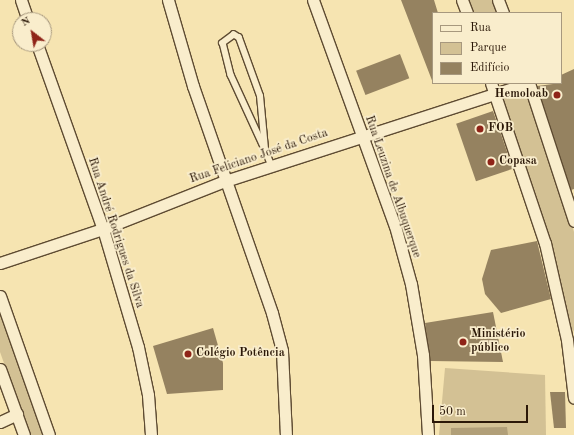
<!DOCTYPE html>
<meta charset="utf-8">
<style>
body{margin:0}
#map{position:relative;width:574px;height:435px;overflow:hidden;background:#f6e4b1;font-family:"Old Standard TT",serif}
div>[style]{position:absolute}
.green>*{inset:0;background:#d3c194}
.water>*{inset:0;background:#b19f78}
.building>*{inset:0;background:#958260;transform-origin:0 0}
.roads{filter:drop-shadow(1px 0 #5e4b32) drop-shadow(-1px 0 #5e4b32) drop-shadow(0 1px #5e4b32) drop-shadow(0 -1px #5e4b32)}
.service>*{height:5.5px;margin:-2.75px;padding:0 2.75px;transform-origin:2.75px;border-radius:2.75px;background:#f9edcc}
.minor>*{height:11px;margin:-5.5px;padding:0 5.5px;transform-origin:5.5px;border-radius:5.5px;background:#f9edcc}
.dots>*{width:11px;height:11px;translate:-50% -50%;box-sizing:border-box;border:2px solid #f9edcc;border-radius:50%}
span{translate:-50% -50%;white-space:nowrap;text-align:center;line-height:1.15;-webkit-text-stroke:3.5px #f9edcc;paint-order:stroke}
.poi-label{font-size:12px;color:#2b1808;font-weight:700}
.right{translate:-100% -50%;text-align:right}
.left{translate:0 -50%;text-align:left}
.street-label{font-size:12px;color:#2b1808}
.legend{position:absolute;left:432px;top:12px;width:130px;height:72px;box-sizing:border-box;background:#f9edcc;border:1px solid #a7987e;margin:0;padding:5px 7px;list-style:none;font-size:12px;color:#2b1808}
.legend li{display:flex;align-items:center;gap:8px;height:20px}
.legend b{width:20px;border:1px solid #a7987e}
.north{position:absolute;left:12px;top:12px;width:40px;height:40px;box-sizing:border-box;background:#f9edcc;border:1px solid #a7987e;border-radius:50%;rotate:329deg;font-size:11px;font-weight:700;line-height:16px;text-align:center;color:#2b1808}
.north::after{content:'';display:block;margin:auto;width:14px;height:18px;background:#8f2418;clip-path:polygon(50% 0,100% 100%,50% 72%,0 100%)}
.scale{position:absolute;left:432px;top:405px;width:96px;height:18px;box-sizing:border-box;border:2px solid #2b1808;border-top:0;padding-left:5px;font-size:12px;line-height:14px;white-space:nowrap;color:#2b1808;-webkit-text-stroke:3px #f9edcc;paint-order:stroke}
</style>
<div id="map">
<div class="green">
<div style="clip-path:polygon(465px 0,492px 0,497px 13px,470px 13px)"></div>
<div style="clip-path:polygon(528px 87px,574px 232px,574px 330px,567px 340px,499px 98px)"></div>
<div style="clip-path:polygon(0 312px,45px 435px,30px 435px,0 352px)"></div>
<div style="clip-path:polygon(445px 368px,545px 375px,546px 435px,439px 435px)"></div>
</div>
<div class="water">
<div style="clip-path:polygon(507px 427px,508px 435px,451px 435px,451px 428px)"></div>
</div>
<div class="building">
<div style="clip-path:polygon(401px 0,434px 0,438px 13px,433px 13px,433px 83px)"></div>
<div style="left:400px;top:54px;width:26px;height:47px;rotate:69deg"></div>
<div style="clip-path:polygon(574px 69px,574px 189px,571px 190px,537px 86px,561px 83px,561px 75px)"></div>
<div style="left:493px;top:111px;width:61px;height:39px;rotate:71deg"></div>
<div style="clip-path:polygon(537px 241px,551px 299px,501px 313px,485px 294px,482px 279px,491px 250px)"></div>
<div style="clip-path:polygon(493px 312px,503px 362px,430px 361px,425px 323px)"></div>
<div style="clip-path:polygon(213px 328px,223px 363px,223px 390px,167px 394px,153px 346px)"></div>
<div style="clip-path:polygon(550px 392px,565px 392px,566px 428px,554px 428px)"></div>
</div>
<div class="roads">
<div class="service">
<div style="left:265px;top:149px;width:53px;rotate:-95.4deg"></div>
<div style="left:260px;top:96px;width:62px;rotate:-109.9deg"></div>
<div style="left:239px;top:38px;width:6px;rotate:-149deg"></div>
<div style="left:234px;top:35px;width:14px;rotate:144deg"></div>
<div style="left:223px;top:43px;width:33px;rotate:76deg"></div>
<div style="left:231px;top:75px;width:81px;rotate:65.3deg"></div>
<div style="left:265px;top:149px;width:18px;rotate:68deg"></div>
</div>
<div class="minor">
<div style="left:21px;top:0;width:21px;rotate:71deg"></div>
<div style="left:168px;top:0;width:90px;rotate:73.8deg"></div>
<div style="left:193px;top:86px;width:240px;rotate:70.8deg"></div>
<div style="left:272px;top:313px;width:39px;rotate:75deg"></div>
<div style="left:282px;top:351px;width:84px;rotate:87.3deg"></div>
<div style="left:313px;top:0;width:240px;rotate:70.1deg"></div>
<div style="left:395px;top:226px;width:60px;rotate:74.6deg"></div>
<div style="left:411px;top:284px;width:72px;rotate:80.4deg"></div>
<div style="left:423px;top:355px;width:80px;rotate:86.4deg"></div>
<div style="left:462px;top:0;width:14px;rotate:69deg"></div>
<div style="left:498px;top:0;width:14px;rotate:69deg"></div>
<div style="left:37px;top:44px;width:196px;rotate:70.4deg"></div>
<div style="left:103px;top:229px;width:123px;rotate:73.5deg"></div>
<div style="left:138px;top:347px;width:49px;rotate:78.2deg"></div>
<div style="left:148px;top:395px;width:40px;rotate:85.7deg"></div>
<div style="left:491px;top:83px;width:169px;rotate:71.4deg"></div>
<div style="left:545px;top:243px;width:99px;rotate:77.2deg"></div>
<div style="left:567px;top:340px;width:58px;rotate:83.1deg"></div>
<div style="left:529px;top:83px;width:145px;rotate:71.9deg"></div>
<div style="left:0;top:263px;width:108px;rotate:-18.3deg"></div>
<div style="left:103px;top:229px;width:131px;rotate:-21.5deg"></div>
<div style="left:225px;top:181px;width:319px;rotate:-17.9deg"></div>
<div style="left:0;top:296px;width:147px;rotate:70.6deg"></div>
<div style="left:0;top:369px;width:70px;rotate:70deg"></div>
<div style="left:0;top:422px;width:19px;rotate:-25deg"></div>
</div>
</div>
<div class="dots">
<div style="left:557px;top:95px;background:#8f2418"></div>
<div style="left:480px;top:129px;background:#8f2418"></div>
<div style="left:491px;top:162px;background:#8f2418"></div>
<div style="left:463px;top:342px;background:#8f2418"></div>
<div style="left:188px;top:354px;background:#8f2418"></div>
</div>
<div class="poi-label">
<span class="right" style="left:548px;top:95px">Hemoloab</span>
<span class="left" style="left:488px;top:129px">FOB</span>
<span class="left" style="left:499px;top:162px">Copasa</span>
<span class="left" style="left:471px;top:342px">Ministério<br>público</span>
<span class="left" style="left:196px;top:354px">Colégio Potência</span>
</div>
<div class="street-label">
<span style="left:259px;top:157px;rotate:-19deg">Rua Feliciano José da Costa</span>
<span style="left:392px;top:187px;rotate:71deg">Rua Leuzina de Albuquerque</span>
<span style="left:115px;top:233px;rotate:72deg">Rua André Rodrigues da Silva</span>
</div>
<ul class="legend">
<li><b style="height:5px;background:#f9edcc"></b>Rua</li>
<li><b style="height:11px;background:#d3c194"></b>Parque</li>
<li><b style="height:11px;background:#958260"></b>Edifício</li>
</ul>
<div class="north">N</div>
<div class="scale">50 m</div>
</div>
